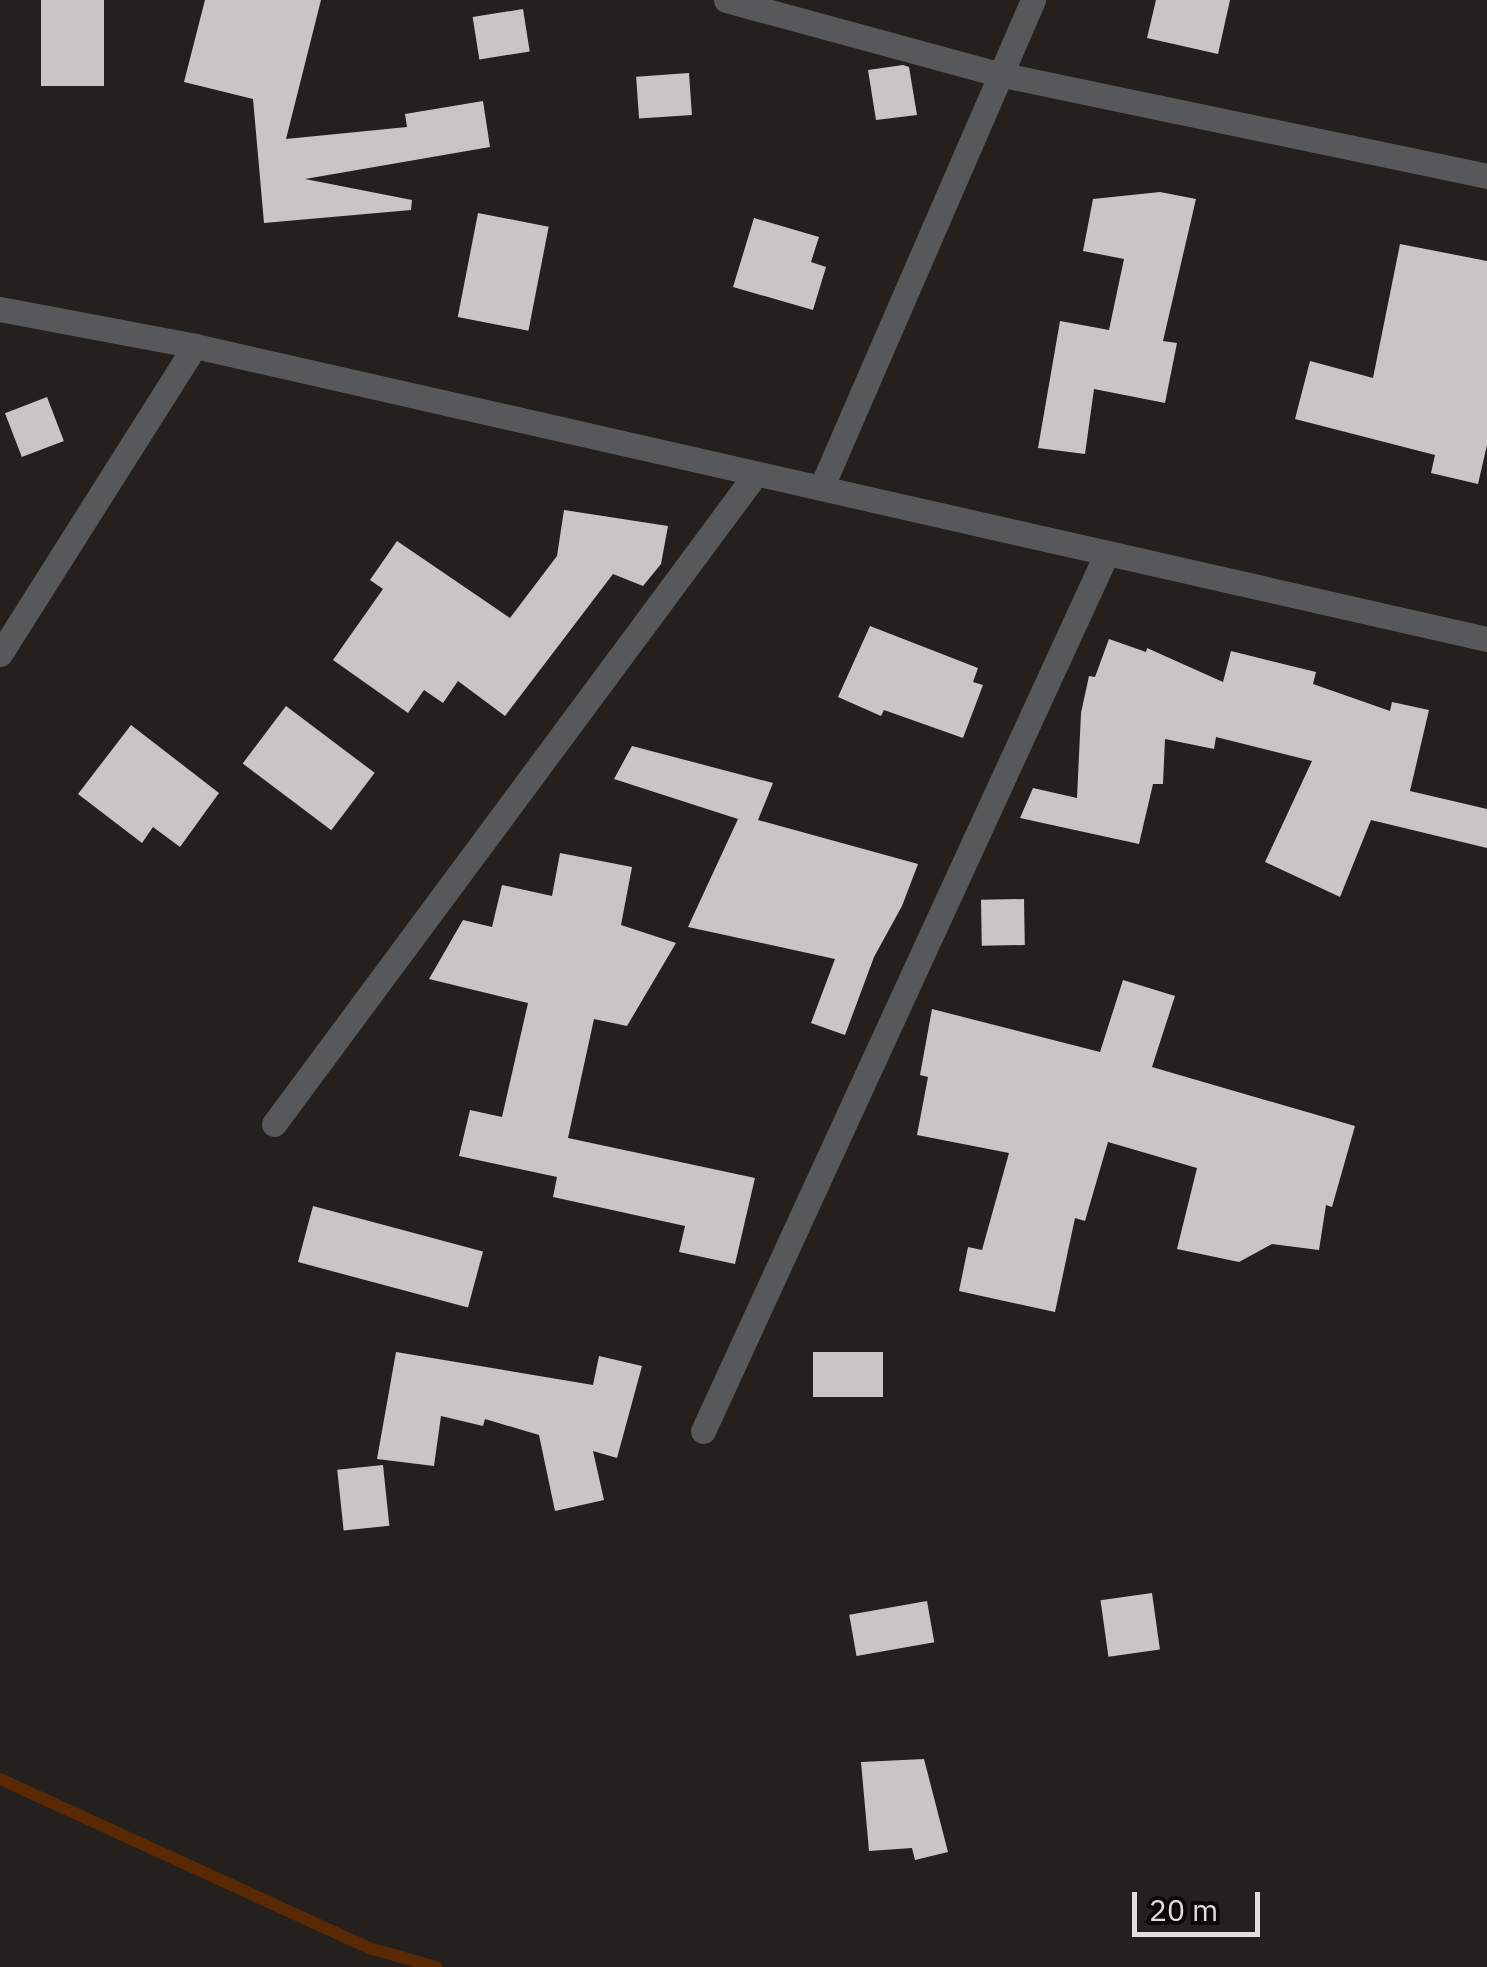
<!DOCTYPE html>
<style>
body{margin:0}
#map{position:relative;width:1487px;height:1967px;overflow:hidden;background:#24201e;font-family:"IBM Plex Sans",sans-serif}
div>[style]{position:absolute}
.stream>*{height:12px;margin:-6px;padding:0 6px;transform-origin:6px;border-radius:6px;background:#5a2803}
.building>*{inset:0;background:#cac5c3;transform-origin:0 0}
.minor>*{height:25px;margin:-12.5px;padding:0 12.5px;transform-origin:12.5px;border-radius:12.5px;background:#575859}
span{translate:-50% -50%;white-space:nowrap;text-align:center;line-height:1.15;-webkit-text-stroke:10px #0c0a09;paint-order:stroke}
.scale{position:absolute;left:1132px;top:1892px;width:128px;height:45px;box-sizing:border-box;border:5px solid #e0dedc;border-top:0;padding-left:12px;font-size:30px;line-height:35px;white-space:nowrap;color:#e0dedc;-webkit-text-stroke:8px #0c0a09;paint-order:stroke}
</style>
<div id="map">
<div class="stream">
<div style="left:0;top:1779px;width:406px;rotate:24.6deg"></div>
<div style="left:369px;top:1948px;width:70px;rotate:15.8deg"></div>
</div>
<div class="building">
<div style="left:41px;top:0;width:63px;height:86px"></div>
<div style="clip-path:polygon(205px 0,321px 0,286px 139px,407px 127px,405px 114px,483px 101px,490px 147px,305px 179px,412px 200px,411px 210px,264px 223px,253px 99px,184px 82px)"></div>
<div style="clip-path:polygon(1156px 0,1230px 0,1218px 54px,1147px 38px)"></div>
<div style="left:523px;top:9px;width:43px;height:51px;rotate:81deg"></div>
<div style="clip-path:polygon(903px 65px,909px 67px,917px 115px,876px 120px,868px 70px)"></div>
<div style="left:689px;top:73px;width:42px;height:53px;rotate:86deg"></div>
<div style="clip-path:polygon(1160px 192px,1196px 199px,1163px 341px,1177px 343px,1165px 403px,1094px 389px,1085px 454px,1038px 448px,1060px 321px,1109px 330px,1124px 259px,1083px 251px,1093px 199px)"></div>
<div style="left:478px;top:213px;width:72px;height:106px;rotate:11deg"></div>
<div style="clip-path:polygon(754px 218px,819px 237px,811px 262px,826px 267px,813px 310px,733px 287px)"></div>
<div style="clip-path:polygon(1400px 244px,1487px 261px,1487px 445px,1478px 484px,1431px 473px,1435px 455px,1295px 419px,1310px 361px,1373px 378px)"></div>
<div style="left:47px;top:397px;width:47px;height:45px;rotate:69deg"></div>
<div style="clip-path:polygon(564px 510px,668px 526px,661px 564px,643px 586px,613px 574px,505px 716px,458px 681px,443px 703px,424px 690px,408px 713px,333px 660px,383px 589px,370px 580px,397px 541px,510px 618px,557px 556px)"></div>
<div style="clip-path:polygon(870px 626px,978px 668px,973px 682px,983px 685px,963px 738px,884px 710px,881px 716px,838px 697px)"></div>
<div style="clip-path:polygon(1109px 639px,1146px 652px,1147px 648px,1223px 682px,1231px 651px,1316px 672px,1313px 684px,1390px 711px,1392px 702px,1429px 710px,1410px 791px,1487px 809px,1487px 848px,1371px 820px,1340px 897px,1265px 862px,1312px 761px,1216px 737px,1214px 749px,1165px 739px,1163px 784px,1153px 784px,1139px 844px,1020px 818px,1033px 788px,1077px 798px,1081px 713px,1089px 676px,1095px 677px)"></div>
<div style="left:286px;top:706px;width:111px;height:72px;rotate:37deg"></div>
<div style="clip-path:polygon(131px 725px,219px 793px,180px 847px,153px 827px,142px 843px,78px 794px)"></div>
<div style="clip-path:polygon(632px 746px,773px 783px,758px 820px,918px 864px,902px 906px,874px 957px,845px 1035px,811px 1023px,835px 959px,688px 927px,738px 819px,614px 779px)"></div>
<div style="clip-path:polygon(560px 853px,632px 867px,621px 925px,676px 943px,627px 1026px,594px 1019px,568px 1138px,755px 1178px,735px 1264px,679px 1252px,685px 1226px,553px 1197px,557px 1177px,459px 1156px,470px 1110px,502px 1117px,528px 1003px,429px 979px,463px 920px,492px 927px,502px 885px,552px 896px)"></div>
<div style="left:1024px;top:899px;width:46px;height:43px;rotate:89deg"></div>
<div style="clip-path:polygon(1123px 980px,1175px 996px,1152px 1067px,1355px 1126px,1332px 1207px,1326px 1205px,1319px 1250px,1272px 1244px,1239px 1262px,1177px 1249px,1197px 1168px,1108px 1142px,1085px 1221px,1075px 1218px,1055px 1312px,959px 1291px,968px 1247px,982px 1250px,1009px 1153px,917px 1135px,928px 1077px,920px 1075px,932px 1009px,1100px 1052px)"></div>
<div style="left:313px;top:1206px;width:176px;height:58px;rotate:15deg"></div>
<div style="clip-path:polygon(396px 1352px,593px 1385px,599px 1356px,642px 1366px,617px 1458px,593px 1451px,604px 1500px,555px 1511px,539px 1435px,485px 1419px,483px 1426px,441px 1416px,434px 1466px,377px 1459px)"></div>
<div style="left:883px;top:1352px;width:45px;height:70px;rotate:90deg"></div>
<div style="left:383px;top:1465px;width:61px;height:46px;rotate:84deg"></div>
<div style="left:1152px;top:1593px;width:57px;height:52px;rotate:82deg"></div>
<div style="left:927px;top:1601px;width:42px;height:79px;rotate:80deg"></div>
<div style="clip-path:polygon(924px 1759px,948px 1852px,915px 1860px,912px 1848px,869px 1851px,861px 1762px)"></div>
</div>
<div class="minor">
<div style="left:726px;top:0;width:283px;rotate:15.2deg"></div>
<div style="left:999px;top:74px;width:499px;rotate:11.8deg"></div>
<div style="left:0;top:309px;width:198px;rotate:10.7deg"></div>
<div style="left:195px;top:346px;width:1325px;rotate:12.78deg"></div>
<div style="left:822px;top:486px;width:530px;rotate:-66.53deg"></div>
<div style="left:0;top:654px;width:365px;rotate:-57.7deg"></div>
<div style="left:274px;top:1124px;width:808px;rotate:-53.46deg"></div>
<div style="left:703px;top:1431px;width:964px;rotate:-65.3deg"></div>
</div>
<div class="scale">20 m</div>
</div>
